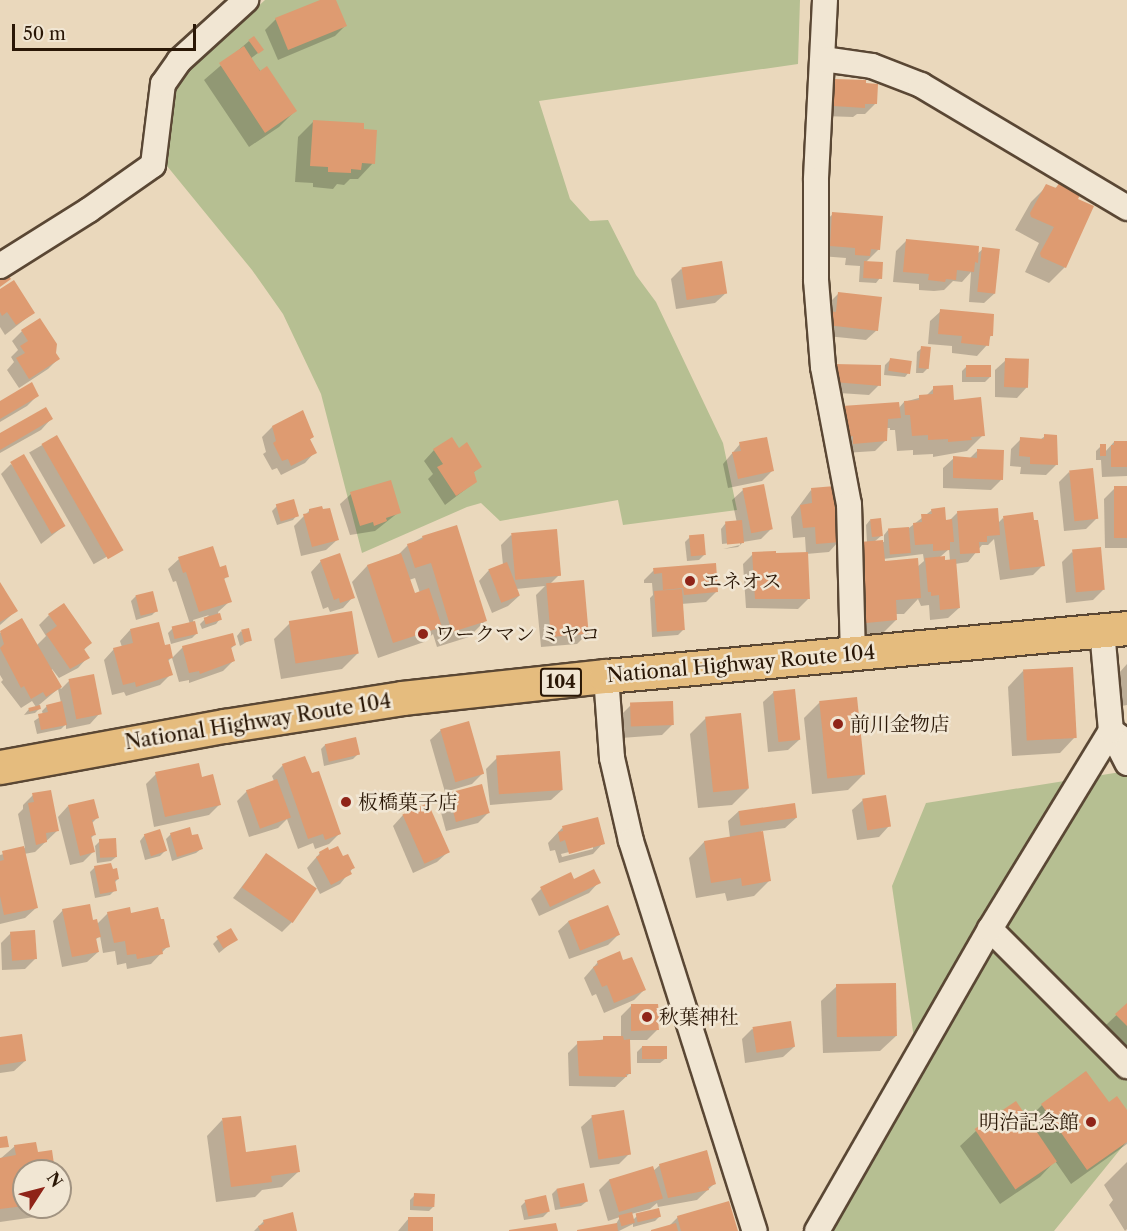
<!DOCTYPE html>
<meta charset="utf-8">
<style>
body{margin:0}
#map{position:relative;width:1127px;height:1231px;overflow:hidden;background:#ead8bc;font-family:"Libre Caslon Text","Noto Serif JP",serif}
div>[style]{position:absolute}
.green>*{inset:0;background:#b6bf92}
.shadow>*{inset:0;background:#0003;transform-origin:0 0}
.building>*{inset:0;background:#de9b71;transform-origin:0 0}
.roads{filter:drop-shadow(2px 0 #5a4734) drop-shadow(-2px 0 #5a4734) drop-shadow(0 2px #5a4734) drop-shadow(0 -2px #5a4734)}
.minor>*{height:24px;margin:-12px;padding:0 12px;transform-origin:12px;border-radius:12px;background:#f1e6d3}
.highway>*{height:33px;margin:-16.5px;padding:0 16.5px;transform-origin:16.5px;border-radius:16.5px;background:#e5bc7e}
.dots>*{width:16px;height:16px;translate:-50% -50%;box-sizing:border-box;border:3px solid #f1e6d3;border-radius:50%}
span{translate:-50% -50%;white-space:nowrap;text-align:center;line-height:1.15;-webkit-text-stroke:5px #f1e6d3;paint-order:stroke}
.shield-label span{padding:2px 4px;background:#f1e6d3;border:2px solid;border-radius:4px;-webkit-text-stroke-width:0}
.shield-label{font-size:18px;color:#2a1706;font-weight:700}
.poi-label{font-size:20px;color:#2a1706}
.left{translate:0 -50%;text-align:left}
.right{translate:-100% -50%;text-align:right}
.street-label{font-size:20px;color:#2a1706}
.north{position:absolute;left:12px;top:1159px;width:60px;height:60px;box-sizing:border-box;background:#f1e6d3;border:2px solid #a19381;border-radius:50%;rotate:54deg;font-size:16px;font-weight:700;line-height:24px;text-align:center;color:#2a1706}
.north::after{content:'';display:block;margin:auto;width:21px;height:27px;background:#8f2418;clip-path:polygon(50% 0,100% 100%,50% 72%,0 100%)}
.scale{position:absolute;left:12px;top:24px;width:184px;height:27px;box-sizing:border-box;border:3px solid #2a1706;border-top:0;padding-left:8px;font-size:18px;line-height:21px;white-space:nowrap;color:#2a1706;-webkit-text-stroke:4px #f1e6d3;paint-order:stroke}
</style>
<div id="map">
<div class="green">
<div style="clip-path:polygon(265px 0,800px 0,798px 64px,539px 101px,570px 199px,590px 221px,608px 220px,636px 275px,656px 302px,723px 443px,737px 510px,623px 525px,618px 500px,500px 521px,481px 503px,467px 507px,362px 553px,321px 394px,283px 314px,252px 270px,167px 166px,164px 151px,173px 94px,188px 70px)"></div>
<div style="clip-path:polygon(1127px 771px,1127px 1141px,1054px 1231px,829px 1231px,919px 1073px,892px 886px,926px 803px)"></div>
</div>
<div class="shadow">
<div style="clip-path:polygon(324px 0,335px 0,345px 26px,335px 36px,278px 60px,265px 30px,276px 19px)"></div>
<div style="clip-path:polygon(249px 41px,262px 50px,250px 59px,295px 111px,279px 127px,249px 147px,204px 80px)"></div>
<div style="clip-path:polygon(834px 80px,875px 104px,865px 114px,857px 114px,853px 117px,823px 116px,824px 91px)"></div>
<div style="clip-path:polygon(314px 121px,362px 131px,373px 163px,358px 179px,350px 179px,344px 185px,337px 184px,333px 189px,313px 187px,313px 183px,295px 182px,298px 137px)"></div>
<div style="clip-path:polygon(1059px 185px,1065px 267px,1049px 283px,1025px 272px,1039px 243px,1015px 230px,1031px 202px,1047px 186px,1054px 189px)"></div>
<div style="clip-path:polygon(833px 214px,879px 249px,866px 262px,880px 278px,876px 283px,859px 282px,860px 266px,845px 265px,846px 258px,820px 256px,822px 224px)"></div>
<div style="clip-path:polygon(906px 241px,977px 254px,983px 249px,995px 293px,984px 303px,969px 302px,971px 272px,962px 282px,953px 281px,944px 290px,934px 291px,919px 290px,919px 284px,893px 282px,896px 251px)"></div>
<div style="clip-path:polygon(681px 269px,726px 293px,715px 303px,676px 309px,671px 279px)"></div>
<div style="clip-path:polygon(0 291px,33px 313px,5px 335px,0 327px)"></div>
<div style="clip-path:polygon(839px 293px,877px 330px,866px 340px,817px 335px,828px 304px)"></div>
<div style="clip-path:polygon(941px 311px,991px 335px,987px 345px,977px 356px,952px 353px,952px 346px,928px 344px,930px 321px)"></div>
<div style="clip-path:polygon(22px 331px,55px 353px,58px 359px,48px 369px,19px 388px,7px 370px,14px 362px,11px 357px,18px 350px,12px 341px)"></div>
<div style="clip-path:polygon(922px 348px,928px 368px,923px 373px,916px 373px,917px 352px)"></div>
<div style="clip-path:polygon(890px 360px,909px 372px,905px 377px,884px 375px,885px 365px)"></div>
<div style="clip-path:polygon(1006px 360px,1027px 387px,1017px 398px,995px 397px,995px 370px)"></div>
<div style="clip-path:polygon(967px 366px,990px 377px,985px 382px,962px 382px,962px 371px)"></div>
<div style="clip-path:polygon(824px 376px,879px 385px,869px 395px,824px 392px)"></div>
<div style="clip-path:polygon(934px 388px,952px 401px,983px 435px,967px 451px,933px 457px,933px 454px,913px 455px,913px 450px,897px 451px,895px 430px,890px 430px,890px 428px,886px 428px,886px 440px,875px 451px,844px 453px,832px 418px,898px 409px,904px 402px,926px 396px)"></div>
<div style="clip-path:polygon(37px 396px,27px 406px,0 422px,0 402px)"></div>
<div style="clip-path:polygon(51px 419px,41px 430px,0 453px,0 435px)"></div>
<div style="clip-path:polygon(272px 427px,313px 437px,309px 440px,315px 452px,305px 463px,281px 475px,277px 468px,272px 470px,263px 454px,266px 452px,262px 437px)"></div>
<div style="clip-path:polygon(1045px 436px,1056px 465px,1046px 475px,1020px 474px,1021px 467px,1010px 466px,1011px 449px,1021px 439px,1040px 440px)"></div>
<div style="left:56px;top:437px;width:129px;height:31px;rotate:60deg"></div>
<div style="clip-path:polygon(1114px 442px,1127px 442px,1127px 476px,1102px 477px,1101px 460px,1096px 460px,1096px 451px,1101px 446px,1105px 452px)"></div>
<div style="clip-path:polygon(740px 444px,772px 471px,762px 481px,728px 488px,723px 464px)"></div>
<div style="clip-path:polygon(434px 450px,458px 450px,480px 466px,473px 473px,475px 482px,445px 505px,428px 479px,433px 474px,424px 461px)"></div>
<div style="clip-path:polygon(978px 450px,1001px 480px,991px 490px,943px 488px,943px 468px,954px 458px,969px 459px)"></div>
<div style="clip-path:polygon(11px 464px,64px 526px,41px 544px,1px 474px)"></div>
<div style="clip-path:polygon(1069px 472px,1097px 518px,1086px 529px,1064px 531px,1059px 482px)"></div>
<div style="clip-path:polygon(1115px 488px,1127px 488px,1127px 548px,1105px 548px,1104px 499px)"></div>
<div style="clip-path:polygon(743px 490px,772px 528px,761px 539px,743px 542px,738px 547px,723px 549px,740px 545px,740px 542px,722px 544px,721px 529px,725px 524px,737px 523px,732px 500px)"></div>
<div style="clip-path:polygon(811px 490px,839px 541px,829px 552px,806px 554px,808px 599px,798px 609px,746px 608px,743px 564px,753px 554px,806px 553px,805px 537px,793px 538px,791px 517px)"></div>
<div style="clip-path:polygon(351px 494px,399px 512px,375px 531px,350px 535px,340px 504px)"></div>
<div style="clip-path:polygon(277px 506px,297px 515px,293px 520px,277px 525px,272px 511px)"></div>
<div style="clip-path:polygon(evenodd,932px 510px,945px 521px,949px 521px,957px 513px,998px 523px,1003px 518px,1043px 565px,1033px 575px,1000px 580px,994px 539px,988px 545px,982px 545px,968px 562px,955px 564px,959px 608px,948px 618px,930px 620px,929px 605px,921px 606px,918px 599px,904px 614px,896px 614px,896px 620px,880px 636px,851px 638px,867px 543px,866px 525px,870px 520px,881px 536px,874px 542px,884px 542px,884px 535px,888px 530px,909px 528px,932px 510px,949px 549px,950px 561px,944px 562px,940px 557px,949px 549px,932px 510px,923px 554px,924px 561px,917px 567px,883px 562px,883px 559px,923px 554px)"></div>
<div style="clip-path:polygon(309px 511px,337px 540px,326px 550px,301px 556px,294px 526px)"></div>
<div style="clip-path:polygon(511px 535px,559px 575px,550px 584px,587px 634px,577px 644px,541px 647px,536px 595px,545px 586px,516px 589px,519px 596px,508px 606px,492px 613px,479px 581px,489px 570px,503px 565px,501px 545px)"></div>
<div style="clip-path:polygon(evenodd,423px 537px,485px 621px,469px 637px,437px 647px,433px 634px,424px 642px,378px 658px,352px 582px,367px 566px,396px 557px,408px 545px,423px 537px,415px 578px,420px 593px,414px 595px,409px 580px,415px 578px)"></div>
<div style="clip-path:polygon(690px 537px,704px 555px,699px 560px,687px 561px,685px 542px)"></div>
<div style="clip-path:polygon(1072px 552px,1103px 590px,1093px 600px,1066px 603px,1062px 562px)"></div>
<div style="clip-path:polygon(179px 559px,219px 569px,228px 576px,223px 580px,230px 601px,218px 612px,220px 619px,216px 624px,202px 629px,200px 624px,209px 615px,193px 620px,197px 633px,192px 638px,171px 644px,168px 633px,173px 628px,190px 624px,176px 581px,173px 582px,168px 569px)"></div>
<div style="clip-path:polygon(321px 561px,353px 597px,343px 608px,330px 612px,328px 607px,323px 609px,311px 572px)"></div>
<div style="clip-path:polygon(654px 570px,717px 591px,706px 602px,681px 604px,683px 630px,678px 635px,652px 637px,650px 598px,653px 595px,652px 583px,644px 583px,644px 580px)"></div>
<div style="clip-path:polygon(0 585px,17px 610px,0 625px)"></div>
<div style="clip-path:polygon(136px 596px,156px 611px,152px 615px,136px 620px,131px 601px)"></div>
<div style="clip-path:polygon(49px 615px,90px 643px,83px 651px,88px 657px,78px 668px,59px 678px,52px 669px,50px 671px,61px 689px,69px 681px,100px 713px,90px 724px,66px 729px,66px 724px,61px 729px,37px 734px,34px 721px,43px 715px,42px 711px,47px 706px,61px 703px,58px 689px,39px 705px,40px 708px,35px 713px,24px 715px,29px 709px,36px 707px,32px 701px,21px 708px,1px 682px,3px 680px,0 675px,0 633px,21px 620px,37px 645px,46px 636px,39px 625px)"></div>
<div style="clip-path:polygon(290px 623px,358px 653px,342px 669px,281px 679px,274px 639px)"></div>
<div style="clip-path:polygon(130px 630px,164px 647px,172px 657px,167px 662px,171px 674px,160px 685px,126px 696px,124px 692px,112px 695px,104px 660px,114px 649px,122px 647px,120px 641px)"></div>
<div style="clip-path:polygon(241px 631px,250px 640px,240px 646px,237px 636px)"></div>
<div style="clip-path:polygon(235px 645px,230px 649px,233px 661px,223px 671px,189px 683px,189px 680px,179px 682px,172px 658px,183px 647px)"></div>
<div style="clip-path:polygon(1127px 664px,1127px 705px,1122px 706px,1119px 673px)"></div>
<div style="clip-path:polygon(1023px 671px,1075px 737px,1060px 753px,1012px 756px,1008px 687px)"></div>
<div style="clip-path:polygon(774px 692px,799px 740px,788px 750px,768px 752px,763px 702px)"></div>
<div style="clip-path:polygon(820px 702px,864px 774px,848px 790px,812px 794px,804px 718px)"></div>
<div style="clip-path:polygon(630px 706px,673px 724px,662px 735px,621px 738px,620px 716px)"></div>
<div style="clip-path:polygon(706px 718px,748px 789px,732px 805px,698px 808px,690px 734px)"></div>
<div style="clip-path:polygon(441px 730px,482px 774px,472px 784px,445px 792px,430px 740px)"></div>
<div style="clip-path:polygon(326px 744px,358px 754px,353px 759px,324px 766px,321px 749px)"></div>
<div style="clip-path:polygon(497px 758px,562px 790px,551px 800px,490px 805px,486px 769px)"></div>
<div style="clip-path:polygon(283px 765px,339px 834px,329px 844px,315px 849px,313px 843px,298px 849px,287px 819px,278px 828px,249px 837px,237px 801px,247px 791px,274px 781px,272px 776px)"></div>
<div style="clip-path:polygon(156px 774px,201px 779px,219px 805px,209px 815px,154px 827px,146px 784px)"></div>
<div style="clip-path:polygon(449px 794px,488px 813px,478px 823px,446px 831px,439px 805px)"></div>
<div style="clip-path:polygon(33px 795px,58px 830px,35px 852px,24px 854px,36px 908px,25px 918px,0 924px,0 855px,25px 848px,18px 814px,23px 809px,23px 805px)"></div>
<div style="clip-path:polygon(863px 800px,889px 826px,879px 837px,857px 840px,852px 810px)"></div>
<div style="clip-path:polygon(68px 806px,97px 818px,91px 824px,94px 835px,90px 839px,93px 852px,83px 862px,70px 865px,58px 817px)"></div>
<div style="clip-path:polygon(739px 811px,796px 818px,785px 828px,761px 831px,770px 880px,754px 896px,727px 901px,725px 893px,696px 898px,689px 858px,704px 842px,730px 838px,728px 821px)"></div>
<div style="clip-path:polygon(403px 815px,448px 852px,437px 862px,413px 873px,393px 826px)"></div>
<div style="clip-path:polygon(evenodd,562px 828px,603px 843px,593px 854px,559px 863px,555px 850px,550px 851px,548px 843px,562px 828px,593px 846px,593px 849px,562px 857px,561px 854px,593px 846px)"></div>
<div style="clip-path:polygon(159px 831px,165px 851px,160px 856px,145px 860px,140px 841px,144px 836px)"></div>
<div style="clip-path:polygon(171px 834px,191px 837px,201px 849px,196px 853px,172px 861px,166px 839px)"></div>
<div style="clip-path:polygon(100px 841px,116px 857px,111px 861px,97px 863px,95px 846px)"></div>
<div style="clip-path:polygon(320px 853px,343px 858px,353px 868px,340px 884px,320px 894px,307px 868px)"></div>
<div style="clip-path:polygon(266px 855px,292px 922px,282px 932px,233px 898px)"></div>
<div style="clip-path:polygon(95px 867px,118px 879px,114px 883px,115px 890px,110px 895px,95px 898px,90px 872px)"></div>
<div style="clip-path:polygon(573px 881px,599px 882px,589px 893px,539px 916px,531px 899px,541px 889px)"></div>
<div style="clip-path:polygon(63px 910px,97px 924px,108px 913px,130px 915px,168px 946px,151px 964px,127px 969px,126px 963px,117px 965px,115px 951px,103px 953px,100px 936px,95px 940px,98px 952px,87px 962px,62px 967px,53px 921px)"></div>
<div style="clip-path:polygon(569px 921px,618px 935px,608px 945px,569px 959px,558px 931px)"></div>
<div style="clip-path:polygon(11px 933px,36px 958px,25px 969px,2px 970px,1px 943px)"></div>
<div style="clip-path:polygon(218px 939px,236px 939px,219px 953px,213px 944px)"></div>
<div style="clip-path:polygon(598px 962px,623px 962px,644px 990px,634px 1000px,604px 1013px,596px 994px,592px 996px,584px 978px)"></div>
<div style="clip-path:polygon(837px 986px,896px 1036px,880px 1051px,823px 1053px,821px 1001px)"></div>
<div style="clip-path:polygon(1127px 1005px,1127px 1048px,1106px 1025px)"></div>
<div style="clip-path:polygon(631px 1006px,657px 1015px,662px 1019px,657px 1024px,657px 1030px,647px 1040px,628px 1040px,630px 1073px,615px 1087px,569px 1086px,568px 1053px,578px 1043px,621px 1037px,621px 1016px)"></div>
<div style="clip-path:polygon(752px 1029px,794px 1047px,783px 1057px,745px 1063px,742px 1039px)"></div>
<div style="clip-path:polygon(0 1039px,25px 1061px,14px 1071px,0 1073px)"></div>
<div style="clip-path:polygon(642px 1047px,665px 1059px,660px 1063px,637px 1063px,637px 1052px)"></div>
<div style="clip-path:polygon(1085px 1073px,1108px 1104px,1127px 1113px,1127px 1144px,1071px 1184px,1055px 1161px,1040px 1177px,1000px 1204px,960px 1146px,976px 1131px,1027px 1120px,1042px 1105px)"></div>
<div style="clip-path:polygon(592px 1117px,629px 1154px,619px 1164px,590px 1168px,581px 1127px)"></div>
<div style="clip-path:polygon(222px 1120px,245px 1154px,298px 1172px,282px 1187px,262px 1190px,255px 1197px,216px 1202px,207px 1136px)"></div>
<div style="clip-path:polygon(15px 1146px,36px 1154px,54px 1171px,24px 1171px,24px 1207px,51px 1207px,42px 1216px,0 1222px,0 1159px)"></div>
<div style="clip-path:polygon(1127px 1162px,1127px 1229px,1125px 1231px,1109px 1205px,1113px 1200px,1104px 1185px)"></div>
<div style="clip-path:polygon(660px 1165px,714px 1184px,697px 1200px,658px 1207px,657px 1203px,650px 1209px,631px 1214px,633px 1220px,637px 1216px,660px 1216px,655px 1221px,633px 1227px,633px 1224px,619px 1231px,579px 1231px,616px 1224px,620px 1217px,608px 1221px,599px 1190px,609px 1180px,652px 1168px,653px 1171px)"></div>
<div style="clip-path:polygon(557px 1189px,586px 1202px,581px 1206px,555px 1210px,552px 1194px)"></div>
<div style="clip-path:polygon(415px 1195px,434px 1206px,429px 1211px,410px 1210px,410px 1200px)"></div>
<div style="clip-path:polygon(526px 1201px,548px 1212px,543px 1217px,524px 1220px,521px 1206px)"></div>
<div style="clip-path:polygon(678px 1217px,736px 1231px,654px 1231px,668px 1227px)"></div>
<div style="clip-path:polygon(409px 1218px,432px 1231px,398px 1231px)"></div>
<div style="clip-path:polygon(264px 1221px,296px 1231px,254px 1231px)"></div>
</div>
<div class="building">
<div style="clip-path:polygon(320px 0,336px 0,347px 26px,288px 50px,275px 18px)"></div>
<div style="left:254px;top:36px;width:17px;height:7px;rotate:54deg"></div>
<div style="clip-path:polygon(244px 46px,260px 71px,267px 66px,297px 111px,265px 133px,219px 63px)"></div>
<div style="clip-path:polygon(834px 79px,866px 80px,866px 83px,878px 84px,877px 104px,865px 104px,865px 108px,833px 106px)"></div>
<div style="clip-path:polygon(313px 120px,364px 123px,364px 129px,377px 130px,375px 164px,362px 163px,361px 170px,351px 169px,351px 173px,328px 172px,328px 167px,310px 166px)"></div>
<div style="clip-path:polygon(1059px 183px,1081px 193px,1078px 199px,1094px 206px,1066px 268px,1041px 257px,1040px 253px,1054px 227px,1031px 217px,1030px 213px,1046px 184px,1056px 188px)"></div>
<div style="clip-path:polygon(832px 212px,883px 216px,880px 250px,871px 249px,870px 256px,855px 255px,855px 248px,830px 246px)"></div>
<div style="clip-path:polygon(906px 239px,979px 246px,978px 263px,975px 262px,974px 272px,957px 270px,956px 280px,946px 279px,945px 282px,928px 280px,929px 274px,903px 272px)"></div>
<div style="left:982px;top:247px;width:18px;height:45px;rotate:6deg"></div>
<div style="left:722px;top:261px;width:33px;height:41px;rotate:81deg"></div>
<div style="left:864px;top:261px;width:19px;height:17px;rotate:3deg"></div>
<div style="clip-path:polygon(7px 273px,11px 279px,0 287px,0 278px)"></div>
<div style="clip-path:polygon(14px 280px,35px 313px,16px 325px,7px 312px,2px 316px,0 312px,0 289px)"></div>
<div style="clip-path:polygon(838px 292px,882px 297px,878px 331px,827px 325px,828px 311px,836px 312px)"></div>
<div style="clip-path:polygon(940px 309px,994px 314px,993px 336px,990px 336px,989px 346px,961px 343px,962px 336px,938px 334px)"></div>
<div style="clip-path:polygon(40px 318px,57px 344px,56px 353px,60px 359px,29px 379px,16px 358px,25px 353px,20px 346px,28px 341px,21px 330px)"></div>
<div style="left:921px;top:346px;width:10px;height:22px;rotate:6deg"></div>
<div style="left:890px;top:358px;width:22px;height:13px;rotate:8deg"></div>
<div style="left:1005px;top:358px;width:24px;height:29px;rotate:2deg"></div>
<div style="clip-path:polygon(834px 364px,881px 365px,881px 386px,834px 382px)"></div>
<div style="left:966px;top:365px;width:25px;height:12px"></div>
<div style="clip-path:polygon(32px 382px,39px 396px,0 419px,0 401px)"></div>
<div style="clip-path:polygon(953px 385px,954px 400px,981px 397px,985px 436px,971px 437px,972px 440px,948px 442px,948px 439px,928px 440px,928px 435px,912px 436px,910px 415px,905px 415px,904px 401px,919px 400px,919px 395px,933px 394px,933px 386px)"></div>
<div style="clip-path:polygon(899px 402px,901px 418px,888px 419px,887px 441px,853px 444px,853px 436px,848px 437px,847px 422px,843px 423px,842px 406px)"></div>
<div style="clip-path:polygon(46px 407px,53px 419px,0 450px,0 433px)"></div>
<div style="clip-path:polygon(303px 410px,314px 437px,310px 439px,317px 453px,291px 466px,288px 459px,282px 461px,273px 443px,276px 441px,272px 426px)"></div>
<div style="clip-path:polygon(1044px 434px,1057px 435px,1058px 465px,1030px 464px,1030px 457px,1019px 456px,1020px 437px,1044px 439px)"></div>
<div style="left:57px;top:435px;width:133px;height:18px;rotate:60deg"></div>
<div style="clip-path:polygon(452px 437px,459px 448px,467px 442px,482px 467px,474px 472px,477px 482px,456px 496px,437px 467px,443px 464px,433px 449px)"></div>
<div style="clip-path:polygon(767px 437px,774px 471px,738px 479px,732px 452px,741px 451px,739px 442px)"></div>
<div style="clip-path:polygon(1114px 441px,1127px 441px,1127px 467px,1111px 467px,1111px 445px,1114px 445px)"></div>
<div style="left:1106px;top:444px;width:12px;height:6px;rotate:90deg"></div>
<div style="clip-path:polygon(977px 449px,1004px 450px,1003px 480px,953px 478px,953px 456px,977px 458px)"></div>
<div style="left:24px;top:454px;width:83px;height:16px;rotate:60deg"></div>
<div style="left:1093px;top:468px;width:51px;height:24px;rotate:84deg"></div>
<div style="clip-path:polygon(391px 480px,401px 513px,386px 518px,387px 521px,374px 526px,373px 522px,360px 526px,350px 492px)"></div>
<div style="left:764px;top:484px;width:46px;height:22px;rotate:79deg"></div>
<div style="clip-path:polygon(835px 486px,841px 542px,816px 544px,815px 527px,803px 528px,800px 505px,812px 503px,811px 488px)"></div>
<div style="left:1127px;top:486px;width:52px;height:13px;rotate:90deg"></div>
<div style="left:294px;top:499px;width:18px;height:19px;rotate:74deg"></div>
<div style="clip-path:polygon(322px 506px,323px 509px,330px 508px,339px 540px,312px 547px,303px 514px,309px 513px,309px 509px)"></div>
<div style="clip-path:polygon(945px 507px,946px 520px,952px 519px,954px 542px,950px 542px,950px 550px,933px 551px,933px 544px,915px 545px,913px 523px,922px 522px,921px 514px,932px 514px,931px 509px)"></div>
<div style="clip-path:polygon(998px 508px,1000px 535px,987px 536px,987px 542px,979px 542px,980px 553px,960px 554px,957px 511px)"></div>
<div style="clip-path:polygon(1033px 512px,1034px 520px,1038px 520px,1045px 566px,1010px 570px,1003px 516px)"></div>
<div style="left:881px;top:518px;width:18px;height:11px;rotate:84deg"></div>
<div style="left:742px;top:520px;width:23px;height:17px;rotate:85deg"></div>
<div style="clip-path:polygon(457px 525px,487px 621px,452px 632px,431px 563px,415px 568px,407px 544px,423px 539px,422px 536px)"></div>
<div style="left:909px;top:527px;width:26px;height:21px;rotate:86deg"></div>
<div style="left:557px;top:529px;width:47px;height:46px;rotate:85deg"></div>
<div style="left:704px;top:534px;width:21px;height:15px;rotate:85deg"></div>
<div style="clip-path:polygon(883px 540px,885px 561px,918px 558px,921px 598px,896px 600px,897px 620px,866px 623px,860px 542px)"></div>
<div style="clip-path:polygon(213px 546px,220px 567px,226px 565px,229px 577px,224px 578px,232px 602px,199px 612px,186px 572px,183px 573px,178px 557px)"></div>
<div style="left:1101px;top:547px;width:43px;height:29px;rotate:85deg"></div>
<div style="clip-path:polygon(776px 551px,776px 553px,808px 552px,810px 599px,755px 599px,752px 552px)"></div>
<div style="clip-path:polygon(340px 553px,355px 598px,340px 603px,339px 598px,334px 600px,320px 560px)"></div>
<div style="clip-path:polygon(401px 553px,415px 593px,429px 588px,442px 627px,393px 643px,367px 565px)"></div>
<div style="clip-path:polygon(945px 556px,945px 560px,956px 559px,960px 608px,940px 610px,939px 595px,931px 596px,931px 592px,928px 592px,925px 558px)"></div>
<div style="left:507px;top:562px;width:36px;height:20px;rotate:69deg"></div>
<div style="clip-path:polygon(716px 563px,718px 592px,684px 595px,683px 588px,663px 590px,662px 573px,654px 574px,653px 568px)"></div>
<div style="left:584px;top:580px;width:54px;height:38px;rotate:85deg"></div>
<div style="clip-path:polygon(0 582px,18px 611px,0 622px)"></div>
<div style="left:682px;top:589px;width:41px;height:28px;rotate:86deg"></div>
<div style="left:153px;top:591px;width:21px;height:18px;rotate:76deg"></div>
<div style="clip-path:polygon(64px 603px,92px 643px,84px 649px,90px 658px,70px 669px,46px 634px,57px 626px,48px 614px)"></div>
<div style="left:352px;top:611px;width:43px;height:64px;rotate:81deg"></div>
<div style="left:220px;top:613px;width:7px;height:17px;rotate:74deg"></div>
<div style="clip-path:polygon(22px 618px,62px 687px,46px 697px,43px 692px,31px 699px,24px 686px,21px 688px,0 648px,4px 644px,0 631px)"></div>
<div style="left:195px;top:621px;width:13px;height:24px;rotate:77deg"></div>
<div style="clip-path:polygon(159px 622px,165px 645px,170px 644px,173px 658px,168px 659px,173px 675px,136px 687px,135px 682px,123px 685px,113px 648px,133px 643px,130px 629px)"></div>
<div style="left:249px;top:628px;width:13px;height:8px;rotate:77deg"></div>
<div style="clip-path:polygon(233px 633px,236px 645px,231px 647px,235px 661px,200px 674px,199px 671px,189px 673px,182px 646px)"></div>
<div style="left:1073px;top:667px;width:71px;height:50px;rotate:87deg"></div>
<div style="left:94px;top:674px;width:41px;height:26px;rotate:79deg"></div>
<div style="left:795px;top:689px;width:51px;height:22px;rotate:84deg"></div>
<div style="left:857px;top:697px;width:78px;height:38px;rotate:84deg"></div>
<div style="clip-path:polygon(62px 701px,67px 725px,41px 730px,38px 714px,48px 712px,46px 705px)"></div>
<div style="left:673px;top:701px;width:24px;height:43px;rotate:88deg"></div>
<div style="left:40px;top:705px;width:4px;height:12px;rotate:76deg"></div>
<div style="left:741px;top:713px;width:76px;height:36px;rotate:84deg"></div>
<div style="left:469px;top:721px;width:55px;height:30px;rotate:74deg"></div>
<div style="left:356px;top:737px;width:18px;height:32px;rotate:77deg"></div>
<div style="left:560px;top:751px;width:39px;height:64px;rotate:86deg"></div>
<div style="clip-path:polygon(305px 756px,312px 773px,319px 771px,341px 834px,325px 840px,323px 834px,308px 839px,282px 764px)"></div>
<div style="clip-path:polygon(199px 763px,202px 777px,213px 774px,221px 805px,165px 817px,155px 772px)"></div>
<div style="left:277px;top:779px;width:41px;height:33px;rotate:70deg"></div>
<div style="left:482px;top:784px;width:30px;height:35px;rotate:75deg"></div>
<div style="clip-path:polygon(51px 790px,59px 831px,46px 833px,47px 842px,36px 845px,28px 803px,34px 802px,32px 793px)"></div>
<div style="left:886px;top:795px;width:32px;height:24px;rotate:81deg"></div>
<div style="clip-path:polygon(94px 799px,99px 818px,92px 820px,96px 835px,91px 836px,95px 852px,80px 856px,68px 805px)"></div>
<div style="left:428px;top:803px;width:54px;height:28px;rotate:66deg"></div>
<div style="left:795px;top:803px;width:15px;height:57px;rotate:82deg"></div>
<div style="clip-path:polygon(598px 817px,605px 844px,569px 854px,565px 840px,560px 842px,558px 832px,563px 831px,562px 826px)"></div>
<div style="clip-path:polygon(190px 827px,192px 835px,198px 834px,203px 849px,177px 857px,170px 833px)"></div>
<div style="left:160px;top:829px;width:23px;height:17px;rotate:72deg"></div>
<div style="clip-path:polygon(763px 831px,771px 881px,742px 886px,741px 878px,711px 883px,704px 841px)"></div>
<div style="left:116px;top:838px;width:19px;height:17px;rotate:87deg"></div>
<div style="clip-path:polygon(24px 846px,38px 908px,4px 915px,0 896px,0 861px,4px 860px,2px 851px)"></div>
<div style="clip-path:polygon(338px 846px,343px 856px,348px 854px,355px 868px,350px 870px,352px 874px,331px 885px,316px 857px,320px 855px,319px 852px,328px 847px,329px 850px)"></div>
<div style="left:266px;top:853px;width:62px;height:42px;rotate:35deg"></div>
<div style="clip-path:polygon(111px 863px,113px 869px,117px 868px,119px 879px,115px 880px,117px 891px,100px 894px,94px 866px)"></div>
<div style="clip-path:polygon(594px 869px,601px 883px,550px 907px,540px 887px,571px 872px,574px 879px)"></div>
<div style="clip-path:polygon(90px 904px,93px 920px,97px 919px,101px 937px,96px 938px,99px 952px,72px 957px,62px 909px)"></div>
<div style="left:608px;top:905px;width:32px;height:43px;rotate:68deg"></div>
<div style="clip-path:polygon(130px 907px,131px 913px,158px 907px,161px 919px,164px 919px,170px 947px,162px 949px,163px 954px,137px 959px,136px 954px,127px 955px,125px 941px,114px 943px,107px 912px)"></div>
<div style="left:231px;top:928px;width:14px;height:17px;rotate:60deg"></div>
<div style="left:35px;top:930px;width:29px;height:25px;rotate:86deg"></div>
<div style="clip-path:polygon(620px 951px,623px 960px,632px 957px,646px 990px,614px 1003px,607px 985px,602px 987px,593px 967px,598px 965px,597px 961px)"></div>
<div style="left:896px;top:983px;width:53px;height:60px;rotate:89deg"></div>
<div style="clip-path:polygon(1127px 1003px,1127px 1026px,1115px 1014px)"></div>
<div style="clip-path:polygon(631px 1004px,658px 1004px,659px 1013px,663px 1014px,663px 1020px,658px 1020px,659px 1030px,631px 1031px)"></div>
<div style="left:791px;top:1021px;width:26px;height:39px;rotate:81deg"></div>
<div style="clip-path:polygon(22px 1034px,26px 1061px,0 1065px,0 1037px)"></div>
<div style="clip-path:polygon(603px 1036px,623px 1036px,624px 1040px,630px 1039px,631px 1074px,626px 1074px,627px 1077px,579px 1076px,577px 1041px,603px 1040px)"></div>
<div style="left:642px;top:1046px;width:25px;height:13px"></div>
<div style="clip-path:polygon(1086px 1071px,1109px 1102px,1117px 1096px,1127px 1110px,1127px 1142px,1087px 1170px,1041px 1104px)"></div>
<div style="left:1016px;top:1101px;width:73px;height:50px;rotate:56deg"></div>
<div style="left:624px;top:1110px;width:45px;height:33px;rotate:81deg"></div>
<div style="clip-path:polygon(241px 1116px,246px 1152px,296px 1145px,300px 1172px,271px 1176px,272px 1182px,231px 1187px,222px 1118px)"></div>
<div style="clip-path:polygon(7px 1136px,9px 1147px,0 1148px,0 1137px)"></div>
<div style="clip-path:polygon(36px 1142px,38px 1152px,52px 1150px,55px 1171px,24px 1171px,24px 1206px,0 1209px,0 1158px,16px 1155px,14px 1145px)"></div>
<div style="clip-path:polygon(707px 1150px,716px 1184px,708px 1187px,709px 1190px,668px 1198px,659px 1164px)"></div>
<div style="left:653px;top:1166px;width:34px;height:46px;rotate:73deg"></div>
<div style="left:584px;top:1183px;width:19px;height:28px;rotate:78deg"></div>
<div style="left:414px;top:1193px;width:21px;height:13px;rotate:3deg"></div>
<div style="left:546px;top:1195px;width:17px;height:22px;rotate:77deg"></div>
<div style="clip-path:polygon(729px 1201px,738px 1231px,681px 1231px,677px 1216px)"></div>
<div style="left:659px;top:1208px;width:9px;height:24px;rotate:77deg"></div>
<div style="clip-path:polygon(293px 1212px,297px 1231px,260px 1231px,258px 1226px,264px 1224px,263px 1220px)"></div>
<div style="left:632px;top:1212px;width:11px;height:14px;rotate:75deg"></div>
<div style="left:408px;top:1217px;width:25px;height:14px"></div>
<div style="clip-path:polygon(556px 1223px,558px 1231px,509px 1231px,509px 1230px)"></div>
<div style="clip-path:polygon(617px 1223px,618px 1231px,577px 1231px,577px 1230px)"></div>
<div style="clip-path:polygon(676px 1223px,678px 1231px,651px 1231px,651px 1230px)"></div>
</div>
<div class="roads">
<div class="minor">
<div style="left:825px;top:0;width:180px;rotate:92.9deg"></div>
<div style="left:816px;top:180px;width:100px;rotate:90deg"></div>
<div style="left:816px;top:280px;width:87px;rotate:85.4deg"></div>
<div style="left:823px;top:367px;width:139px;rotate:79.3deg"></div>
<div style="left:849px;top:504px;width:151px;rotate:88.5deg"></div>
<div style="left:823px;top:59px;width:49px;rotate:8.1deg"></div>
<div style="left:872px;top:66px;width:53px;rotate:21.2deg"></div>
<div style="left:921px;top:85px;width:240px;rotate:30.8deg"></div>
<div style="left:0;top:266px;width:105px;rotate:-32.2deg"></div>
<div style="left:89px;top:210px;width:78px;rotate:-35.1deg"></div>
<div style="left:153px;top:165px;width:82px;rotate:-83deg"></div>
<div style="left:163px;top:84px;width:28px;rotate:-55deg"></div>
<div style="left:179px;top:61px;width:91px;rotate:-42.3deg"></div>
<div style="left:606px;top:676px;width:82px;rotate:85.8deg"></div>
<div style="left:612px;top:758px;width:85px;rotate:77.1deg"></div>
<div style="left:631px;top:841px;width:409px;rotate:72.4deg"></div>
<div style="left:1127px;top:742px;width:19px;rotate:-145deg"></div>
<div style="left:1111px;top:731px;width:36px;rotate:63deg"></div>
<div style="left:990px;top:929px;width:194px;rotate:45deg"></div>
<div style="left:817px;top:1231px;width:348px;rotate:-60.2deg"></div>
<div style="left:990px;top:929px;width:232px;rotate:-58.6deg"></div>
<div style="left:1111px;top:731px;width:100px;rotate:-95.1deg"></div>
</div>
<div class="highway">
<div style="left:0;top:767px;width:228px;rotate:-10.4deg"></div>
<div style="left:224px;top:726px;width:180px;rotate:-8.9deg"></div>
<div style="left:402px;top:698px;width:205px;rotate:-6.2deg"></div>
<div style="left:606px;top:676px;width:523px;rotate:-5.26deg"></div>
</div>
</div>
<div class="dots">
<div style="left:690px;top:581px;background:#8f2418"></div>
<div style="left:423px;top:634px;background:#8f2418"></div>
<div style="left:838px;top:724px;background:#8f2418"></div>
<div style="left:346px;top:802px;background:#8f2418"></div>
<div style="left:647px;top:1017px;background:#8f2418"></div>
<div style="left:1091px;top:1122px;background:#8f2418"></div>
</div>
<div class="shield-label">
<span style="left:561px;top:682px">104</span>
</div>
<div class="poi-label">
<span class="left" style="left:702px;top:581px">エネオス</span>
<span class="left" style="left:435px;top:634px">ワークマン ミヤコ</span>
<span class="left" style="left:850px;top:724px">前川金物店</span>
<span class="left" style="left:358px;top:802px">板橋菓子店</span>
<span class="left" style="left:659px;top:1017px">秋葉神社</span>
<span class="right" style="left:1079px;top:1122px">明治記念館</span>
</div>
<div class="street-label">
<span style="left:741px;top:664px;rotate:-5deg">National Highway Route 104</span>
<span style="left:258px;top:722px;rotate:-9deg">National Highway Route 104</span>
</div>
<div class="north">N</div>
<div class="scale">50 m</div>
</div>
